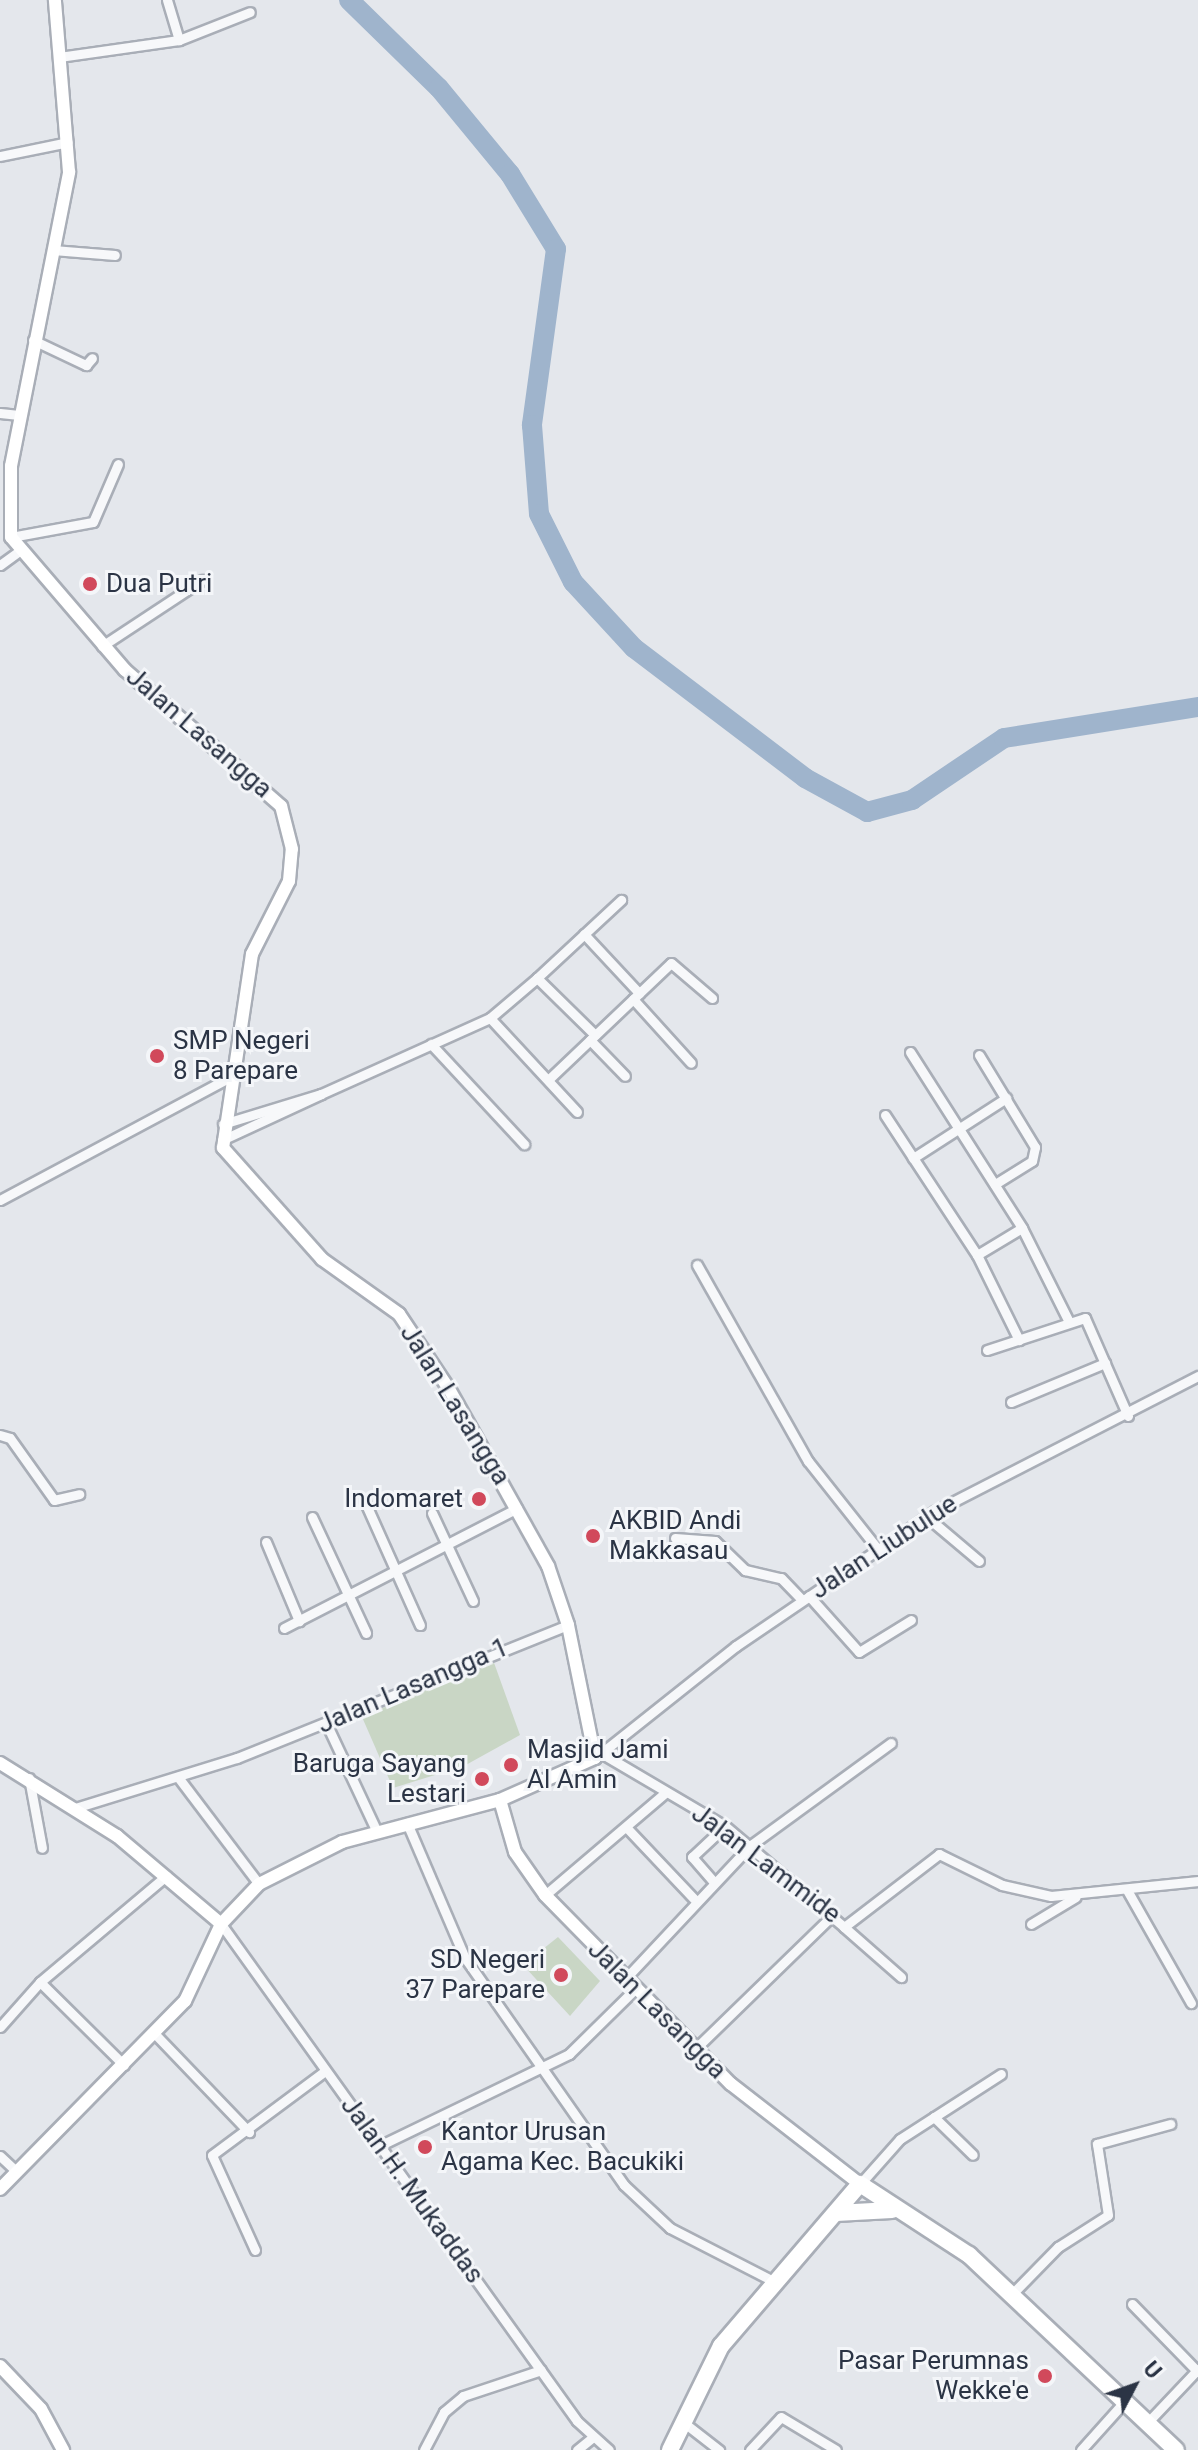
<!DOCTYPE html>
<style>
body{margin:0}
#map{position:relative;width:1198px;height:2450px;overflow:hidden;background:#e4e7ec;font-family:Roboto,sans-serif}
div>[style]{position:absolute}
.green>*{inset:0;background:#c9d6c5}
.river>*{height:20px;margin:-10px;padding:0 10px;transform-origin:10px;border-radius:10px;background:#9fb4cc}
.roads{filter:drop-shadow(2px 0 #a9aeb7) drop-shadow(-2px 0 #a9aeb7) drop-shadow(0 2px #a9aeb7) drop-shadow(0 -2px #a9aeb7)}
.street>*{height:9px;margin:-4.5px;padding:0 4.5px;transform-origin:4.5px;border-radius:4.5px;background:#f7f8fa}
.secondary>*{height:12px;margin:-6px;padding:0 6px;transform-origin:6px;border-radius:6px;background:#fff}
.highway>*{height:16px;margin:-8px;padding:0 8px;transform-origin:8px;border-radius:8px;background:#fff}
.dots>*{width:22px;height:22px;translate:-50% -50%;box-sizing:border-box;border:4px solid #f4f6f9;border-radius:50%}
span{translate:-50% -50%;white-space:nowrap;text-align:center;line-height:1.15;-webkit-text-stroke:6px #f4f6f9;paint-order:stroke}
.poi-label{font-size:26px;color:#2b3445}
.left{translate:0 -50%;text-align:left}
.right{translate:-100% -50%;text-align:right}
.street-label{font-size:26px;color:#2b3445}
.north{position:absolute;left:1094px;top:2346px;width:80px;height:80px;-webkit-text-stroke:6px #f4f6f9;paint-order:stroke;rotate:49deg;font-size:22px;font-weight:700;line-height:32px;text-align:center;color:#2b3445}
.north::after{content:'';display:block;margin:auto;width:28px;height:36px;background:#2b3445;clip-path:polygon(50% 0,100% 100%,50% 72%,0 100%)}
</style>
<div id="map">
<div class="green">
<div style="clip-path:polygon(493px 1660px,520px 1735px,464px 1766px,393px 1788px,362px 1717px)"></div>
<div style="clip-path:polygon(558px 1937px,600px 1981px,570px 2016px,523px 1965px)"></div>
</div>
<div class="river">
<div style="left:349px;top:0;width:126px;rotate:44.4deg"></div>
<div style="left:439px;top:88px;width:112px;rotate:50.5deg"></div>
<div style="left:510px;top:174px;width:88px;rotate:58.5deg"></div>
<div style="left:556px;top:249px;width:178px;rotate:97.8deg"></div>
<div style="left:532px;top:425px;width:89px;rotate:85.5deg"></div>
<div style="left:539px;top:514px;width:76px;rotate:63.4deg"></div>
<div style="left:573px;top:582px;width:90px;rotate:47.3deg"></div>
<div style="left:634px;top:648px;width:215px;rotate:37.2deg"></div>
<div style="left:805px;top:778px;width:71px;rotate:28.7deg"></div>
<div style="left:867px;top:812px;width:47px;rotate:-14.9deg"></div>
<div style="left:912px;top:800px;width:111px;rotate:-34deg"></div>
<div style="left:1004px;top:738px;width:196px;rotate:-9.1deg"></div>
</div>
<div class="roads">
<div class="street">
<div style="left:167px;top:0;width:42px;rotate:73.3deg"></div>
<div style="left:59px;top:57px;width:121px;rotate:-8.1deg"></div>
<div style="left:179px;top:40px;width:76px;rotate:-21.5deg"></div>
<div style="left:0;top:156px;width:69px;rotate:-11.6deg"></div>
<div style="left:53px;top:250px;width:62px;rotate:4.6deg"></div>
<div style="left:33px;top:340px;width:59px;rotate:25.3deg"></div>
<div style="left:86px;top:365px;width:9px;rotate:-49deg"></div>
<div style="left:0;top:413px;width:19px;rotate:6deg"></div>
<div style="left:11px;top:537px;width:83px;rotate:-10.4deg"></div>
<div style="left:93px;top:522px;width:63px;rotate:-66.7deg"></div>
<div style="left:0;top:565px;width:24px;rotate:-36deg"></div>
<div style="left:102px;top:646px;width:120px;rotate:-33.4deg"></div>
<div style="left:584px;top:934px;width:81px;rotate:47deg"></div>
<div style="left:537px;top:978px;width:115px;rotate:-42.9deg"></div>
<div style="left:633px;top:999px;width:86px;rotate:47.8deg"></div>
<div style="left:490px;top:1018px;width:62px;rotate:-40.4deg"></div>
<div style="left:537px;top:978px;width:81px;rotate:44.5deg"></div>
<div style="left:590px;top:1040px;width:50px;rotate:45.8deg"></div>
<div style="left:431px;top:1044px;width:137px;rotate:47.1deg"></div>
<div style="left:910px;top:1052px;width:209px;rotate:57.5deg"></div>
<div style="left:1022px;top:1228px;width:105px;rotate:63.4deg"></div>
<div style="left:979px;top:1055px;width:108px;rotate:58.7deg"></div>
<div style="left:1035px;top:1147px;width:14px;rotate:102deg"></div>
<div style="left:1032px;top:1161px;width:44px;rotate:148.1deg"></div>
<div style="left:549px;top:1079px;width:168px;rotate:-43.6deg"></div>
<div style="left:671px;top:963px;width:54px;rotate:40.5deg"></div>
<div style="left:885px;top:1115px;width:168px;rotate:56.7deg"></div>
<div style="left:977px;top:1255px;width:95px;rotate:63.7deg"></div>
<div style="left:223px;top:1124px;width:102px;rotate:-17deg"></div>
<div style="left:321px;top:1094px;width:185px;rotate:-24.2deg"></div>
<div style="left:490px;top:1018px;width:128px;rotate:47.2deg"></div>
<div style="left:222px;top:1140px;width:109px;rotate:-24.9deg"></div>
<div style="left:913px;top:1158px;width:111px;rotate:-32.8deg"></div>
<div style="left:0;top:1200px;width:261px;rotate:-28.1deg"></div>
<div style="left:977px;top:1255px;width:52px;rotate:-31deg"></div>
<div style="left:697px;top:1265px;width:225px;rotate:60.5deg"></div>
<div style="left:808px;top:1461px;width:111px;rotate:51.6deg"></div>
<div style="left:987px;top:1350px;width:103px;rotate:-18.1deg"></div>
<div style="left:1085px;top:1318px;width:107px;rotate:66.3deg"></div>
<div style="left:1011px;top:1402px;width:102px;rotate:-22.5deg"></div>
<div style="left:0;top:1435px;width:10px;rotate:17deg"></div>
<div style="left:10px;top:1438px;width:76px;rotate:54.6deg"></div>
<div style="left:54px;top:1500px;width:26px;rotate:-13deg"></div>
<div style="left:364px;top:1500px;width:137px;rotate:65.9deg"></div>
<div style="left:432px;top:1513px;width:97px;rotate:65deg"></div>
<div style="left:312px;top:1517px;width:128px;rotate:65deg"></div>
<div style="left:927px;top:1517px;width:68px;rotate:40.2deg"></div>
<div style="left:675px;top:1538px;width:40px;rotate:4.3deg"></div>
<div style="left:715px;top:1541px;width:42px;rotate:44deg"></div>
<div style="left:745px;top:1570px;width:37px;rotate:13deg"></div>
<div style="left:781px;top:1578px;width:30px;rotate:46deg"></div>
<div style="left:266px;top:1542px;width:86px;rotate:67.3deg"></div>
<div style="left:809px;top:1596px;width:75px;rotate:48.2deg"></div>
<div style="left:859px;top:1652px;width:61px;rotate:-31.6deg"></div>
<div style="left:284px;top:1628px;width:262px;rotate:-27.2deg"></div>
<div style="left:326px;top:1723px;width:120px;rotate:64.9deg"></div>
<div style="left:601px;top:1753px;width:144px;rotate:30.5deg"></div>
<div style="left:725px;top:1826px;width:156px;rotate:40.3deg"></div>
<div style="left:844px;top:1927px;width:120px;rotate:-37.5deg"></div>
<div style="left:939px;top:1854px;width:70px;rotate:26.2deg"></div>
<div style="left:1002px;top:1885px;width:50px;rotate:12.7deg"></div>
<div style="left:1051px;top:1896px;width:148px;rotate:-5.8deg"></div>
<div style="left:595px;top:1758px;width:180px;rotate:-38.5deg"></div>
<div style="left:736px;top:1646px;width:240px;rotate:-34.2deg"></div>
<div style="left:935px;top:1511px;width:296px;rotate:-27.2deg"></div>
<div style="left:178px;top:1777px;width:134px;rotate:52.9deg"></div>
<div style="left:29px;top:1778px;width:71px;rotate:79.5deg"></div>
<div style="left:75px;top:1808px;width:170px;rotate:-17.2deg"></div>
<div style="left:237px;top:1758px;width:357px;rotate:-21.9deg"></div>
<div style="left:407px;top:1823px;width:147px;rotate:66.8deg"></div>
<div style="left:465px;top:1958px;width:277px;rotate:55deg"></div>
<div style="left:624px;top:2185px;width:63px;rotate:43.1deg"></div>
<div style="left:670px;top:2228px;width:116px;rotate:27.2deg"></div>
<div style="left:626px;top:1827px;width:99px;rotate:46.6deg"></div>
<div style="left:713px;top:1881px;width:32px;rotate:-131deg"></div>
<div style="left:692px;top:1857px;width:45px;rotate:-43.2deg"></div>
<div style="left:1127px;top:1890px;width:130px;rotate:60.5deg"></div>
<div style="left:545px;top:1895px;width:159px;rotate:-40.4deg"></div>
<div style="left:221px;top:1924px;width:611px;rotate:54.39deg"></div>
<div style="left:577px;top:2421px;width:43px;rotate:42.2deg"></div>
<div style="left:1031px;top:1924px;width:52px;rotate:-31deg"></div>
<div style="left:844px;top:1927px;width:76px;rotate:41.3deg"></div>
<div style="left:625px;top:1979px;width:184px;rotate:-46.8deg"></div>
<div style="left:751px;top:1845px;width:173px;rotate:-36.1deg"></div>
<div style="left:40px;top:1982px;width:118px;rotate:44.7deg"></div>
<div style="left:0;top:2027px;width:60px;rotate:-48.4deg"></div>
<div style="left:40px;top:1982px;width:165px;rotate:-40.1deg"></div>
<div style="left:155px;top:2034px;width:136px;rotate:46.2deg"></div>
<div style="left:694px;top:2050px;width:192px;rotate:-44.2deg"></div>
<div style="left:934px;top:2117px;width:54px;rotate:44.3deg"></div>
<div style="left:381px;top:2145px;width:209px;rotate:-25.8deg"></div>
<div style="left:569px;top:2054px;width:93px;rotate:-44.6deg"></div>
<div style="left:0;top:2156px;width:23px;rotate:43deg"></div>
<div style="left:860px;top:2184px;width:60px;rotate:-48.4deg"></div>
<div style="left:900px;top:2139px;width:120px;rotate:-32.8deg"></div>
<div style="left:255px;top:2250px;width:104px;rotate:-114.4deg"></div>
<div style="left:212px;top:2155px;width:141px;rotate:-36.6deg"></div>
<div style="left:1010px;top:2296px;width:69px;rotate:-45.6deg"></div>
<div style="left:1058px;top:2247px;width:59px;rotate:-32.6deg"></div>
<div style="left:1108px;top:2215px;width:72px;rotate:-98.8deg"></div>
<div style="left:1097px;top:2144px;width:76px;rotate:-15.3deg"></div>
<div style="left:1132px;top:2304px;width:95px;rotate:45.9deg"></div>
<div style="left:683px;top:2422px;width:46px;rotate:37.9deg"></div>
<div style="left:1147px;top:2423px;width:74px;rotate:-46.6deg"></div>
<div style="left:424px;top:2450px;width:43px;rotate:-62.2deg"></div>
<div style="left:444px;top:2412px;width:25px;rotate:-40deg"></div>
<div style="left:463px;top:2396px;width:82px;rotate:-18.4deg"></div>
<div style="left:577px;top:2450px;width:19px;rotate:-39deg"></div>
<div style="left:750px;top:2450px;width:45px;rotate:-46.8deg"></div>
<div style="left:781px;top:2417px;width:64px;rotate:31deg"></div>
<div style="left:1081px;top:2450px;width:66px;rotate:-48.1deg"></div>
</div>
<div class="secondary">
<div style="left:0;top:1763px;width:138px;rotate:32deg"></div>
<div style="left:117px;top:1836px;width:136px;rotate:40.2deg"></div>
<div style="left:500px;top:1800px;width:54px;rotate:73.9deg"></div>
<div style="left:515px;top:1852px;width:52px;rotate:55.1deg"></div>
<div style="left:545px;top:1895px;width:265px;rotate:45.5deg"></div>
<div style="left:731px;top:2084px;width:163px;rotate:37.8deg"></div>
<div style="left:0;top:2189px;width:264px;rotate:-45.5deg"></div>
<div style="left:185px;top:2001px;width:85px;rotate:-64.9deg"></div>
<div style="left:221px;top:1924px;width:55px;rotate:-46.5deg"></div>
<div style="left:259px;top:1884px;width:93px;rotate:-26.8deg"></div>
<div style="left:342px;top:1842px;width:163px;rotate:-14.9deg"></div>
<div style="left:500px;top:1800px;width:104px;rotate:-23.9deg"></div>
<div style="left:595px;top:1758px;width:136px;rotate:-101.5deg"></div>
<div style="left:568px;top:1625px;width:62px;rotate:-108.7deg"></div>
<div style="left:548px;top:1566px;width:203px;rotate:-119.2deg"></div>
<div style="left:449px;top:1389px;width:90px;rotate:-123.7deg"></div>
<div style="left:399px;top:1314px;width:95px;rotate:-144.5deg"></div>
<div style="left:322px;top:1259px;width:149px;rotate:-131.7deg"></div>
<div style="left:223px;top:1148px;width:196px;rotate:-81.5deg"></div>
<div style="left:252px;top:954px;width:82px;rotate:-63.1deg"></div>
<div style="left:289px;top:881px;width:32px;rotate:-85deg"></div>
<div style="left:292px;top:849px;width:44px;rotate:-104.3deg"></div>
<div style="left:281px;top:806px;width:207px;rotate:-138.9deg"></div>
<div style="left:125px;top:670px;width:175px;rotate:-130.6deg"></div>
<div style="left:11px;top:537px;width:71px;rotate:-90deg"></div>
<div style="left:11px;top:466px;width:300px;rotate:-78.8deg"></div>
<div style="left:69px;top:172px;width:173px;rotate:-94.7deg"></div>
<div style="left:0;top:2366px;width:59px;rotate:46.4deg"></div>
<div style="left:41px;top:2409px;width:47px;rotate:61.8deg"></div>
</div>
<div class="highway">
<div style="left:836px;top:2213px;width:56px;rotate:-3.1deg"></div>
<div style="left:670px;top:2450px;width:116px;rotate:-63.9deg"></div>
<div style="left:721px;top:2346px;width:213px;rotate:-49.4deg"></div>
<div style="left:860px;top:2184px;width:130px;rotate:33.1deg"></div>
<div style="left:969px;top:2255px;width:284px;rotate:43.3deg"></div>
</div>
</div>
<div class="dots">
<div style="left:90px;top:584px;background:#d1495b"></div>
<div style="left:157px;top:1056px;background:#d1495b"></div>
<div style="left:479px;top:1499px;background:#d1495b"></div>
<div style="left:593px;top:1536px;background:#d1495b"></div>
<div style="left:511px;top:1765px;background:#d1495b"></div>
<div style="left:482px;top:1779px;background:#d1495b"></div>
<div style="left:561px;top:1975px;background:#d1495b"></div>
<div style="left:425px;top:2147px;background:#d1495b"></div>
<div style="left:1045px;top:2376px;background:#d1495b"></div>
</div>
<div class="poi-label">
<span class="left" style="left:106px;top:584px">Dua Putri</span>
<span class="left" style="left:173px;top:1056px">SMP Negeri<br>8 Parepare</span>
<span class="right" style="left:463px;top:1499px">Indomaret</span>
<span class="left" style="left:609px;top:1536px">AKBID Andi<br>Makkasau</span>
<span class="left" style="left:527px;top:1765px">Masjid Jami<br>Al Amin</span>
<span class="right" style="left:466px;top:1779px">Baruga Sayang<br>Lestari</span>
<span class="right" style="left:545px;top:1975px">SD Negeri<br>37 Parepare</span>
<span class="left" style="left:441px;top:2147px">Kantor Urusan<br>Agama Kec. Bacukiki</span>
<span class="right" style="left:1029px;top:2376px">Pasar Perumnas<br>Wekke'e</span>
</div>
<div class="street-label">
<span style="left:199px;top:733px;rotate:41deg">Jalan Lasangga</span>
<span style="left:455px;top:1405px;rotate:58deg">Jalan Lasangga</span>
<span style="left:884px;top:1547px;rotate:-33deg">Jalan Liubulue</span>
<span style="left:413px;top:1686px;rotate:-23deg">Jalan Lasangga 1</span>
<span style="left:766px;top:1864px;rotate:37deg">Jalan Lammide</span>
<span style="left:657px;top:2010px;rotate:45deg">Jalan Lasangga</span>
<span style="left:412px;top:2190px;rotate:54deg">Jalan H. Mukaddas</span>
</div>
<div class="north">U</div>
</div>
